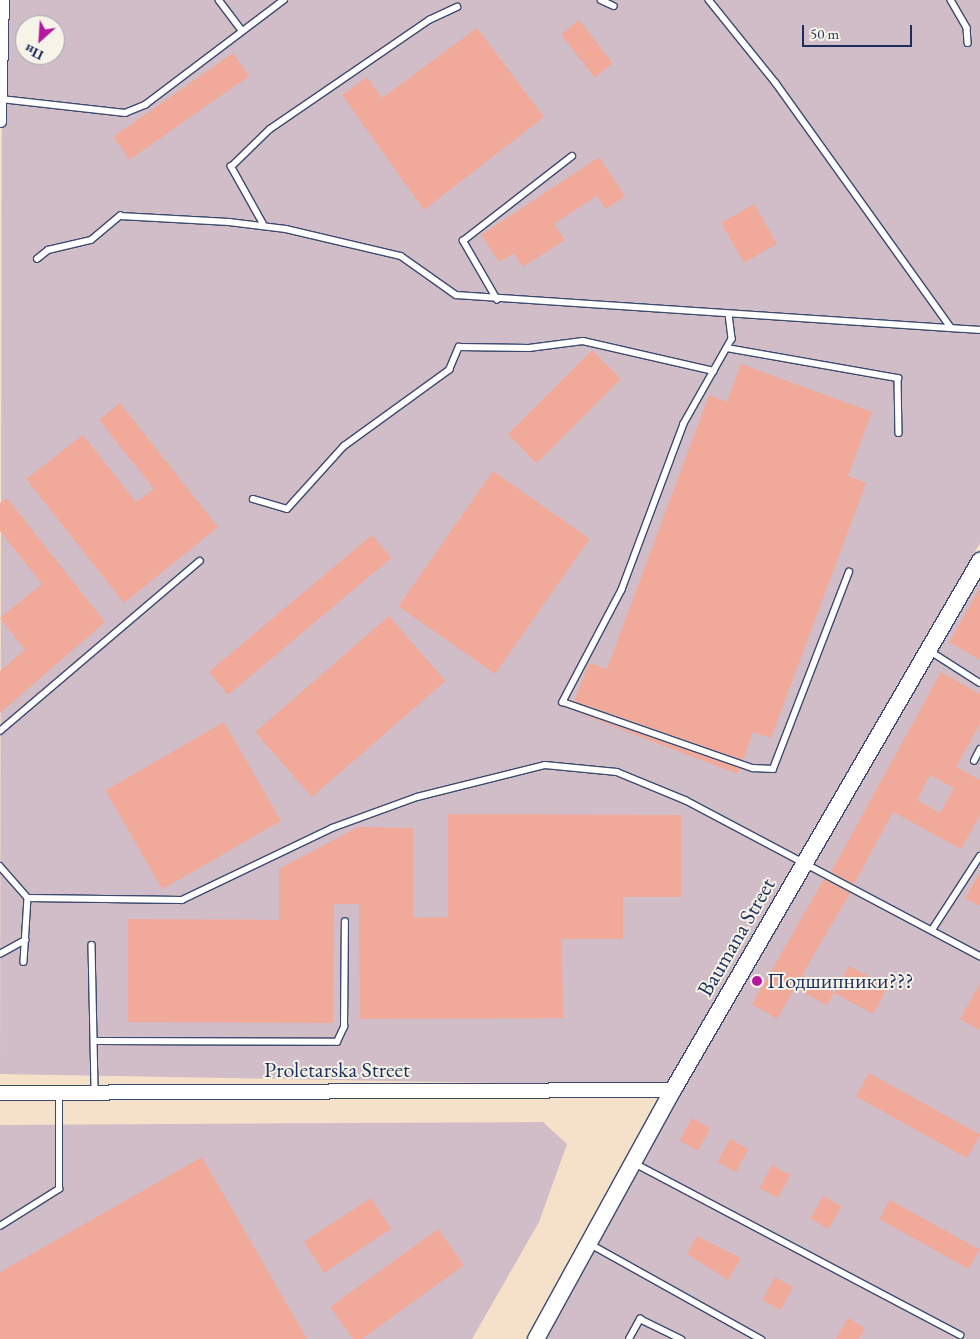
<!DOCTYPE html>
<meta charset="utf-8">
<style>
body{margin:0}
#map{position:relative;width:980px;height:1339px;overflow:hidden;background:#f5e1c9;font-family:"EB Garamond",serif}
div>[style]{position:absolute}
.industrial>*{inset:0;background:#d1bdc8}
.building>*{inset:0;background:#f1a999;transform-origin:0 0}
.roads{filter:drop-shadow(1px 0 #3c4a6e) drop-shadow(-1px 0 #3c4a6e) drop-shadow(0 1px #3c4a6e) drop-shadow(0 -1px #3c4a6e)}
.service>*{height:5.5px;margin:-2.75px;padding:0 2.75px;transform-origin:2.75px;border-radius:2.75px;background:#fff}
.minor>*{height:11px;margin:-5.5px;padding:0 5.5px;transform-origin:5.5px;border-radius:5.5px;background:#fff}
.tertiary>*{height:14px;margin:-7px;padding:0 7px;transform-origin:7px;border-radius:7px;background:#fff}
.secondary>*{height:16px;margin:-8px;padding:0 8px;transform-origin:8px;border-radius:8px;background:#fff}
.dots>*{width:14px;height:14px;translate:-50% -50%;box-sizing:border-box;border:2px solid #f7f3e8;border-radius:50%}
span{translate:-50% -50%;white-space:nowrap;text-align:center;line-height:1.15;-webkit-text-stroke:4px #f7f3e8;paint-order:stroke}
.street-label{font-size:22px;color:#1b2f5e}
.poi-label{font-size:22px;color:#1b2f5e}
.left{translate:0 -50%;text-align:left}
.north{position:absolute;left:15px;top:15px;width:50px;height:50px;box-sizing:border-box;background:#f7f3e8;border:1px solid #9fa5b1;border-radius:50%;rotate:206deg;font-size:14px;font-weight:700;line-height:20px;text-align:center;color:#1b2f5e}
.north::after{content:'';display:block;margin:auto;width:18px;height:22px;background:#b5179e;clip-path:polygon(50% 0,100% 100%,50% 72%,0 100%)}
.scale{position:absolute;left:802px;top:25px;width:110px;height:22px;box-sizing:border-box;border:2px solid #1b2f5e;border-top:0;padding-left:6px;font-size:15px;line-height:18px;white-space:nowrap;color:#1b2f5e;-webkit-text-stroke:4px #f7f3e8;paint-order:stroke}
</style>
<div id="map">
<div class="industrial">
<div style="clip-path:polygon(evenodd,2px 0,980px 0,980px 543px,666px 1086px,0 1074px,2px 0,25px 25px,55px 25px,55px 55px,25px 55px,25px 25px)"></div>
<div style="clip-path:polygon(980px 579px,980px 1339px,546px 1339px,681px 1094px)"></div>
<div style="clip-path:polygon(543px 1122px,567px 1144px,539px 1222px,472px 1339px,0 1339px,0 1125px)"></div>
</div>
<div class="building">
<div style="left:579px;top:20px;width:55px;height:23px;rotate:52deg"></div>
<div style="clip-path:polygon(477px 28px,544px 117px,424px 210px,342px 95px,367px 77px,382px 98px)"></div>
<div style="left:233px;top:53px;width:28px;height:146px;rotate:55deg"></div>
<div style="clip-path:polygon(599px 157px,625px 196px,606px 209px,597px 196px,554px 224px,565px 240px,523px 267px,514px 253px,499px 262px,481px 235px)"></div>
<div style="left:754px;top:204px;width:46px;height:38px;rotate:60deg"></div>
<div style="left:592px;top:350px;width:41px;height:119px;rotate:45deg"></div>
<div style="clip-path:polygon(741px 364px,872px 412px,848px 476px,866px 483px,771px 738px,753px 732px,743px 760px,574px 701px,589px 663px,607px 669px,709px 395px,727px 402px)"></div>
<div style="clip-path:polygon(120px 403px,218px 527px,124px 603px,26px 479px,83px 435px,136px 502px,154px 489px,99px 420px)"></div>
<div style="left:493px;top:471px;width:118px;height:165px;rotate:35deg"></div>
<div style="clip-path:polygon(7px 498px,105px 622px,0 713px,0 671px,25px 650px,0 618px,42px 584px,0 531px,0 503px)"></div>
<div style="left:372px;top:535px;width:30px;height:213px;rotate:50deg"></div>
<div style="clip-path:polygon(980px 588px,980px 660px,949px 642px)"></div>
<div style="left:389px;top:616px;width:86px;height:177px;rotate:49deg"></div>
<div style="clip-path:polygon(evenodd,941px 672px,980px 694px,980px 724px,956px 767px,980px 780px,980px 815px,961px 849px,893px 812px,854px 884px,831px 872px,941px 672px,930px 775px,954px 788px,940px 813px,917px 800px,930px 775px)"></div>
<div style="clip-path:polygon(570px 710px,740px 768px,738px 774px)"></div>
<div style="left:224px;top:722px;width:114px;height:137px;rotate:60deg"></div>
<div style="clip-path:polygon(448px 814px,681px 815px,681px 897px,623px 897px,623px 939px,562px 939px,563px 1018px,360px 1019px,359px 904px,334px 904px,333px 1023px,128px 1022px,128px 919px,279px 920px,279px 869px,358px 827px,413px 828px,413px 918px,448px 917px)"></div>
<div style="clip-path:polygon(980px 872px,980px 906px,965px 898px)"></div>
<div style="clip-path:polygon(824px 879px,850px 893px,802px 975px,834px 993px,827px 1005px,795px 988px,777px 1019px,752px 1004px)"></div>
<div style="left:849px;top:966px;width:44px;height:31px;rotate:28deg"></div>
<div style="clip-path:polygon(980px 983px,980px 1030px,960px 1019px)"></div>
<div style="left:869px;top:1073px;width:127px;height:27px;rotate:29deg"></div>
<div style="left:692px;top:1118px;width:21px;height:26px;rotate:29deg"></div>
<div style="left:730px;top:1139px;width:21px;height:26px;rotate:29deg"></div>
<div style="clip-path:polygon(202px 1157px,307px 1339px,0 1339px,0 1272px)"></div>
<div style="left:772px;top:1165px;width:21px;height:26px;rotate:29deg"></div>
<div style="left:823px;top:1196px;width:21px;height:26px;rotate:29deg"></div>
<div style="left:371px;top:1198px;width:37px;height:80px;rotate:57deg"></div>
<div style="left:890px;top:1200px;width:102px;height:22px;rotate:29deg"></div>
<div style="clip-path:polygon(438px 1229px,464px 1265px,362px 1339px,353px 1339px,330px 1307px)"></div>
<div style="clip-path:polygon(697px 1236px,741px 1258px,728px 1280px,687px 1254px)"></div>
<div style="left:775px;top:1277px;width:21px;height:26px;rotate:29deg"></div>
<div style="clip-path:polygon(848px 1318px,865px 1328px,859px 1339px,836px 1339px)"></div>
</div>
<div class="roads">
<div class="service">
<div style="left:219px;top:0;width:38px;rotate:53deg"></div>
<div style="left:601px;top:0;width:14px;rotate:25deg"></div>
<div style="left:709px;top:0;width:107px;rotate:51.1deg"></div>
<div style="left:776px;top:83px;width:300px;rotate:54.4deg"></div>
<div style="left:951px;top:0;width:32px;rotate:60deg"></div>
<div style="left:967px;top:28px;width:15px;rotate:86deg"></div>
<div style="left:1px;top:99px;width:125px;rotate:6.4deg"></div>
<div style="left:125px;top:113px;width:22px;rotate:-22deg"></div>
<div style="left:145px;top:105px;width:174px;rotate:-37.1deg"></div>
<div style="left:264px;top:226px;width:68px;rotate:-119.2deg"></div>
<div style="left:231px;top:167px;width:54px;rotate:-44.3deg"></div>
<div style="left:270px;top:129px;width:193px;rotate:-34.4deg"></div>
<div style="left:429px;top:20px;width:31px;rotate:-25deg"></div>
<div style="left:37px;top:259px;width:14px;rotate:-39deg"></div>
<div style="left:48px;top:250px;width:44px;rotate:-13.1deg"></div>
<div style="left:91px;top:240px;width:38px;rotate:-40deg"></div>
<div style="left:120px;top:216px;width:109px;rotate:3.2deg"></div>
<div style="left:229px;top:222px;width:57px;rotate:7deg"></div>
<div style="left:286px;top:229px;width:118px;rotate:13.2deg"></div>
<div style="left:401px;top:256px;width:67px;rotate:35.3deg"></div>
<div style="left:456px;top:295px;width:525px;rotate:3.82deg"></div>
<div style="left:497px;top:300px;width:68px;rotate:-120deg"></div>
<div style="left:463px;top:241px;width:138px;rotate:-37.9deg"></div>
<div style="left:729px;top:314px;width:25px;rotate:83deg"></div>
<div style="left:732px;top:339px;width:98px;rotate:119.5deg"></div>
<div style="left:684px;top:424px;width:177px;rotate:110.5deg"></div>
<div style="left:622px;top:590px;width:127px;rotate:117.8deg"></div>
<div style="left:563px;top:702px;width:201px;rotate:19.2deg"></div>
<div style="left:753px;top:768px;width:20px;rotate:3deg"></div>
<div style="left:773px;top:769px;width:211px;rotate:-68.9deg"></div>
<div style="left:727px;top:348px;width:174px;rotate:10deg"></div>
<div style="left:898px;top:378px;width:55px;rotate:89deg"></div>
<div style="left:253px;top:499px;width:35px;rotate:16deg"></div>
<div style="left:287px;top:509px;width:85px;rotate:-47.9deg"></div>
<div style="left:344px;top:446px;width:130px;rotate:-35.9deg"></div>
<div style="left:449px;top:370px;width:25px;rotate:-67deg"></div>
<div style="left:459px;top:347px;width:70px;rotate:0.8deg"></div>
<div style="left:529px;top:348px;width:54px;rotate:-7.4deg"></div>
<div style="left:583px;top:341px;width:134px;rotate:12.9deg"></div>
<div style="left:930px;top:651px;width:59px;rotate:32.6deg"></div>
<div style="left:0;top:731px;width:262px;rotate:-40.4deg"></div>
<div style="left:974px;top:761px;width:13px;rotate:-63deg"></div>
<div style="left:0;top:866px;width:43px;rotate:48.8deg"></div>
<div style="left:28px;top:898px;width:64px;rotate:93.6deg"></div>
<div style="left:28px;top:898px;width:154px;rotate:0.7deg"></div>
<div style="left:182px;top:900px;width:166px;rotate:-25.6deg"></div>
<div style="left:332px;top:828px;width:90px;rotate:-20deg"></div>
<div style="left:417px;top:797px;width:132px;rotate:-14deg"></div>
<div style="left:545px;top:765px;width:72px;rotate:5.6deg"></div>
<div style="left:617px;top:772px;width:74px;rotate:22.4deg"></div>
<div style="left:685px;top:800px;width:334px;rotate:27.9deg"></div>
<div style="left:932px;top:930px;width:88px;rotate:-57deg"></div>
<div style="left:92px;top:945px;width:147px;rotate:88.8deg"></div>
<div style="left:0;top:954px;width:29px;rotate:-29deg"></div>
<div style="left:96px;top:1041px;width:241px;rotate:0.2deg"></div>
<div style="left:337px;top:1042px;width:17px;rotate:-65deg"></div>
<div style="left:344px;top:1027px;width:105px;rotate:-89.5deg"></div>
<div style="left:634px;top:1163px;width:369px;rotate:27.8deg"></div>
<div style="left:0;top:1226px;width:70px;rotate:-32.1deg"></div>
<div style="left:59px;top:1189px;width:95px;rotate:-90deg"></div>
<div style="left:590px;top:1244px;width:196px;rotate:29.1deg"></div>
<div style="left:629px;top:1339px;width:23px;rotate:-61deg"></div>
<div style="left:640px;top:1319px;width:46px;rotate:26deg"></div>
</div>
<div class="minor">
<div style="left:0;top:121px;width:121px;rotate:-88.6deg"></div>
</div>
<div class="tertiary">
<div style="left:0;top:1093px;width:673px;rotate:-0.26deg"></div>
</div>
<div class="secondary">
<div style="left:536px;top:1339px;width:284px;rotate:-61.2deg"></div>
<div style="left:673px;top:1090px;width:612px;rotate:-59.87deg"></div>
</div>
</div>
<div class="dots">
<div style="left:757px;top:981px;background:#b5179e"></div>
</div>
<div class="street-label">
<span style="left:736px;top:937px;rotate:-60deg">Baumana Street</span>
<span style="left:337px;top:1070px">Proletarska Street</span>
</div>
<div class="poi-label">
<span class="left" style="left:767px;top:981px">Подшипники???</span>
</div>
<div class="north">Пн</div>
<div class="scale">50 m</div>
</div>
